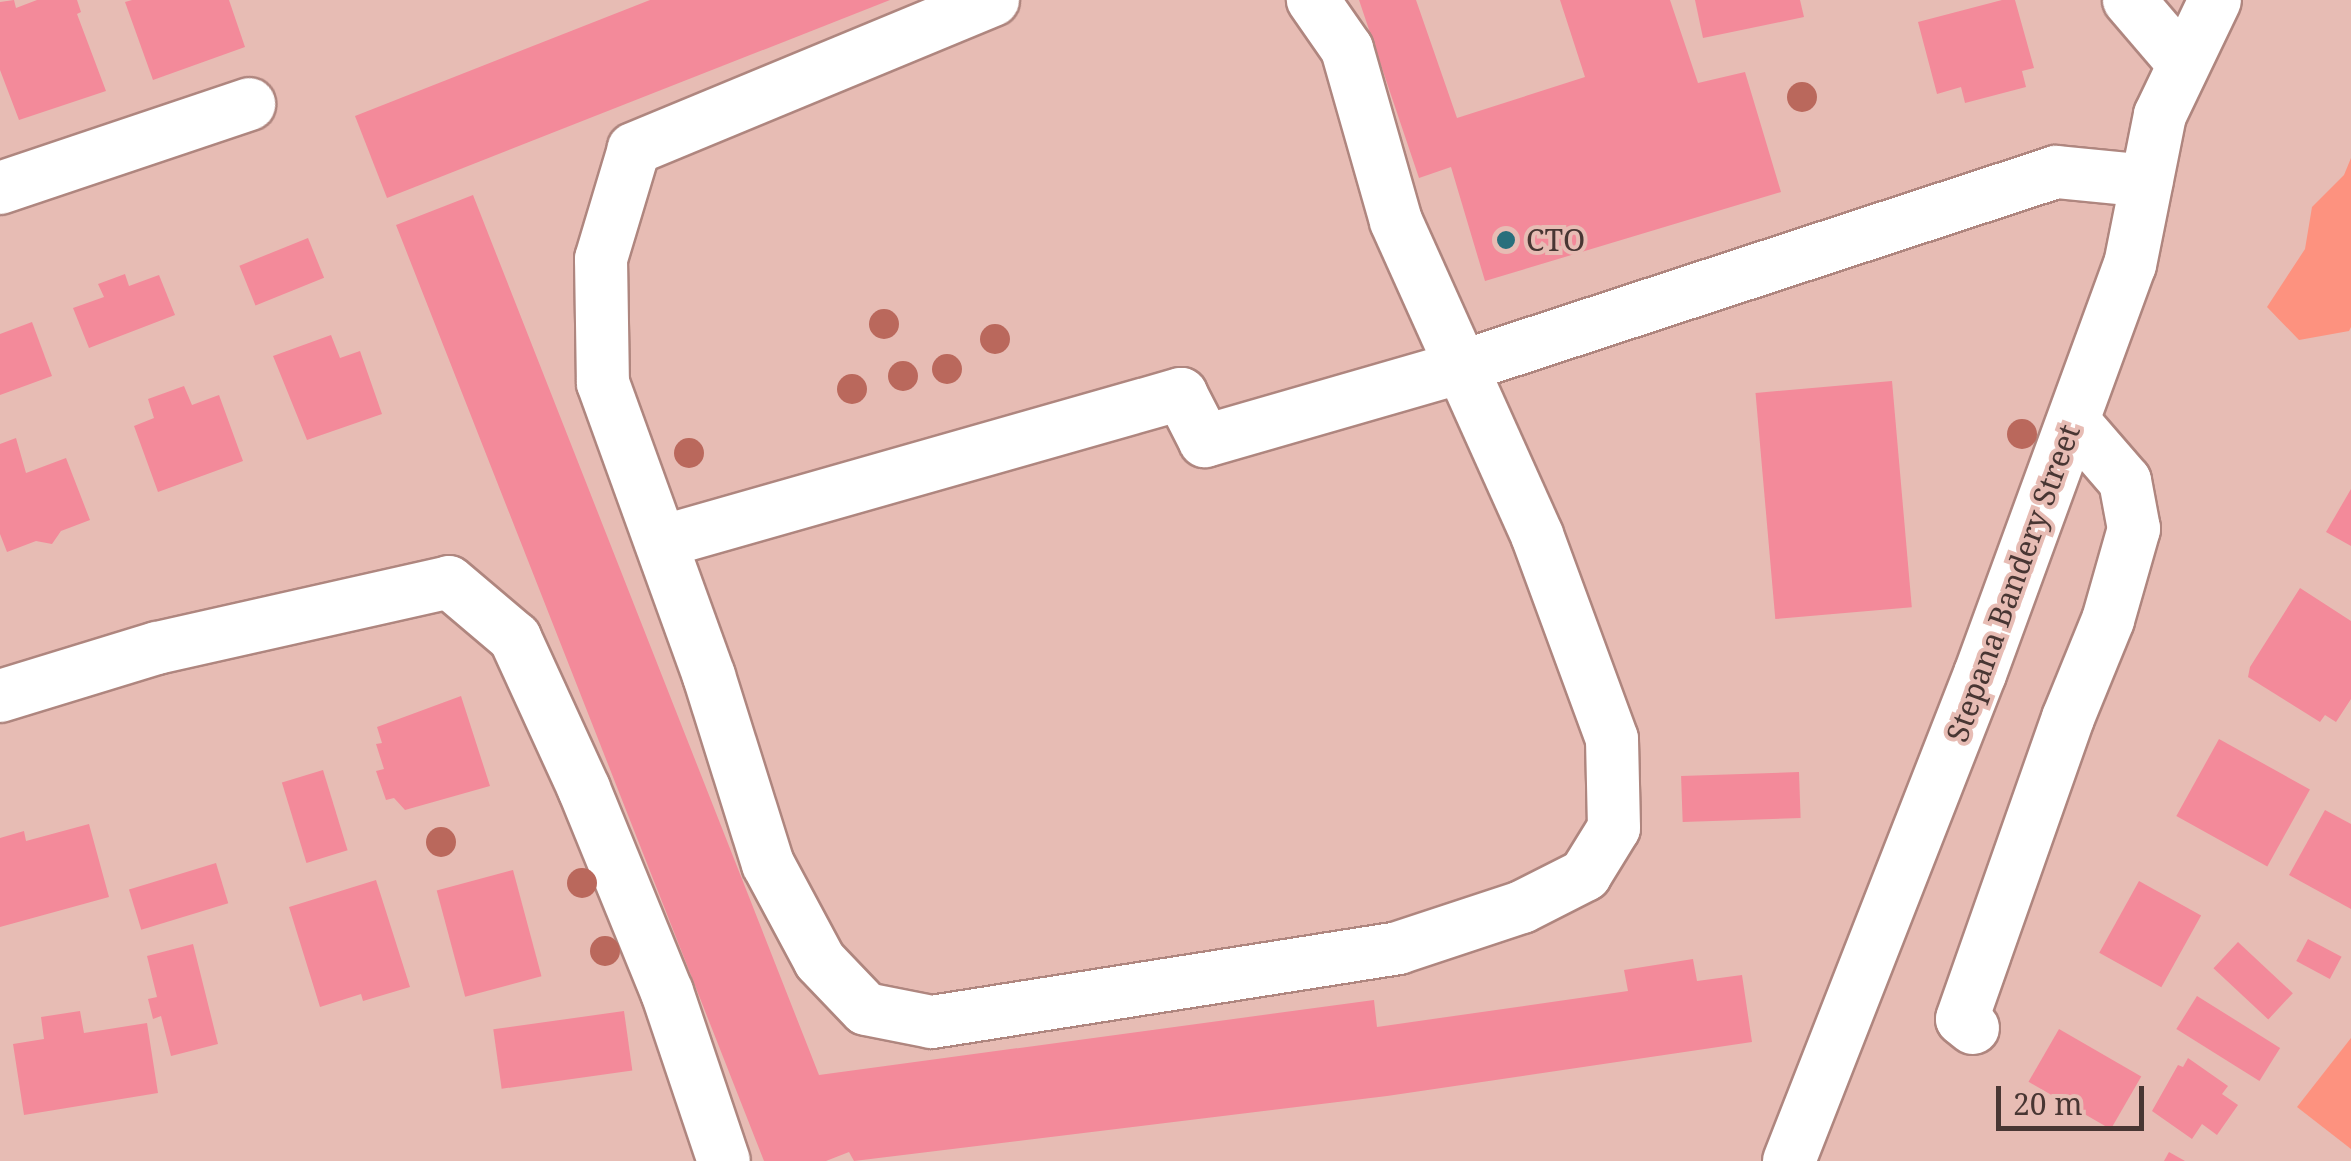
<!DOCTYPE html>
<meta charset="utf-8">
<style>
body{margin:0}
#map{position:relative;width:2351px;height:1161px;overflow:hidden;background:#e7bcb4;font-family:"Noto Serif",serif}
div>[style]{position:absolute}
.green>*{inset:0;background:#fd927f}
.building>*{inset:0;background:#f38a9a;transform-origin:0 0}
.roads{filter:drop-shadow(2px 0 #af867f) drop-shadow(-2px 0 #af867f) drop-shadow(0 2px #af867f) drop-shadow(0 -2px #af867f)}
.minor>*{height:52px;margin:-26px;padding:0 26px;transform-origin:26px;border-radius:26px;background:#fff}
.trees>*{width:30px;height:30px;margin:-15px;border-radius:50%;background:#ba685c}
.dots>*{width:28px;height:28px;translate:-50% -50%;box-sizing:border-box;border:5px solid #e7bcb4;border-radius:50%}
span{translate:-50% -50%;white-space:nowrap;text-align:center;line-height:1.15;-webkit-text-stroke:8px #e7bcb4;paint-order:stroke}
.poi-label{font-size:30px;color:#483633}
.left{translate:0 -50%;text-align:left}
.street-label{font-size:30px;color:#483633}
.scale{position:absolute;left:1996px;top:1086px;width:148px;height:45px;box-sizing:border-box;border:5px solid #483633;border-top:0;padding-left:12px;font-size:30px;line-height:35px;white-space:nowrap;color:#483633;-webkit-text-stroke:8px #e7bcb4;paint-order:stroke}
</style>
<div id="map">
<div class="green">
<div style="clip-path:polygon(2351px 158px,2351px 327px,2349px 331px,2299px 340px,2267px 307px,2305px 249px,2312px 207px,2344px 175px)"></div>
<div style="clip-path:polygon(2351px 1038px,2351px 1149px,2297px 1107px)"></div>
</div>
<div class="building">
<div style="clip-path:polygon(14px 0,16px 8px,37px 0,77px 0,81px 12px,77px 14px,106px 91px,19px 120px,0 70px,0 2px)"></div>
<div style="clip-path:polygon(132px 0,229px 0,245px 47px,153px 80px,125px 2px)"></div>
<div style="clip-path:polygon(650px 0,890px 0,387px 198px,355px 116px)"></div>
<div style="clip-path:polygon(1359px 0,1416px 0,1457px 118px,1585px 77px,1560px 0,1670px 0,1698px 83px,1745px 72px,1781px 192px,1485px 281px,1451px 167px,1419px 178px)"></div>
<div style="clip-path:polygon(1695px 0,1800px 0,1804px 17px,1703px 38px)"></div>
<div style="clip-path:polygon(2002px 0,2015px 0,2034px 68px,2022px 71px,2026px 87px,1965px 103px,1961px 87px,1937px 94px,1918px 22px)"></div>
<div style="clip-path:polygon(473px 195px,819px 1075px,1374px 1000px,1377px 1027px,1628px 991px,1624px 970px,1693px 959px,1697px 981px,1742px 975px,1752px 1042px,1387px 1096px,854px 1161px,849px 1152px,826px 1161px,764px 1161px,396px 225px)"></div>
<div style="left:308px;top:238px;width:43px;height:74px;rotate:68deg"></div>
<div style="clip-path:polygon(125px 274px,129px 286px,159px 275px,175px 315px,89px 348px,73px 308px,104px 297px,98px 284px)"></div>
<div style="clip-path:polygon(32px 322px,52px 376px,0 395px,0 334px)"></div>
<div style="clip-path:polygon(331px 335px,340px 358px,360px 351px,382px 414px,307px 440px,273px 356px)"></div>
<div style="left:1892px;top:381px;width:227px;height:137px;rotate:85deg"></div>
<div style="clip-path:polygon(184px 386px,192px 405px,219px 395px,243px 461px,158px 492px,134px 426px,154px 418px,148px 399px)"></div>
<div style="clip-path:polygon(16px 438px,26px 473px,66px 458px,90px 520px,61px 531px,52px 544px,36px 541px,7px 552px,0 534px,0 444px)"></div>
<div style="clip-path:polygon(2351px 489px,2351px 546px,2326px 532px)"></div>
<div style="clip-path:polygon(2300px 588px,2351px 621px,2351px 699px,2336px 722px,2325px 715px,2320px 722px,2248px 677px,2250px 667px)"></div>
<div style="clip-path:polygon(461px 696px,490px 786px,405px 810px,394px 798px,386px 800px,376px 771px,384px 769px,376px 744px,382px 743px,377px 727px)"></div>
<div style="left:2219px;top:739px;width:104px;height:88px;rotate:29deg"></div>
<div style="left:323px;top:770px;width:84px;height:43px;rotate:73deg"></div>
<div style="left:1799px;top:772px;width:46px;height:118px;rotate:88deg"></div>
<div style="clip-path:polygon(2325px 810px,2351px 824px,2351px 909px,2289px 875px)"></div>
<div style="clip-path:polygon(89px 824px,109px 897px,0 927px,0 838px,24px 831px,26px 841px)"></div>
<div style="left:216px;top:863px;width:42px;height:91px;rotate:73deg"></div>
<div style="left:513px;top:870px;width:110px;height:79px;rotate:75deg"></div>
<div style="clip-path:polygon(376px 880px,410px 987px,363px 1001px,361px 994px,320px 1007px,289px 907px)"></div>
<div style="left:2139px;top:881px;width:71px;height:82px;rotate:29deg"></div>
<div style="left:2308px;top:939px;width:38px;height:25px;rotate:28deg"></div>
<div style="left:2238px;top:942px;width:75px;height:36px;rotate:43deg"></div>
<div style="clip-path:polygon(193px 944px,218px 1044px,171px 1056px,161px 1016px,153px 1019px,148px 999px,157px 997px,147px 956px)"></div>
<div style="left:2197px;top:996px;width:98px;height:39px;rotate:32deg"></div>
<div style="clip-path:polygon(80px 1011px,84px 1033px,147px 1023px,158px 1093px,24px 1115px,13px 1044px,44px 1039px,41px 1017px)"></div>
<div style="left:624px;top:1011px;width:60px;height:132px;rotate:82deg"></div>
<div style="left:2059px;top:1029px;width:95px;height:61px;rotate:30deg"></div>
<div style="clip-path:polygon(2188px 1058px,2228px 1086px,2222px 1094px,2238px 1105px,2217px 1135px,2202px 1124px,2192px 1139px,2152px 1111px,2178px 1065px,2183px 1067px)"></div>
<div style="clip-path:polygon(2169px 1152px,2185px 1161px,2164px 1161px)"></div>
</div>
<div class="roads">
<div class="minor">
<div style="left:993px;top:0;width:389px;rotate:157.5deg"></div>
<div style="left:634px;top:149px;width:115px;rotate:106.7deg"></div>
<div style="left:601px;top:259px;width:124px;rotate:89.1deg"></div>
<div style="left:603px;top:383px;width:312px;rotate:70.1deg"></div>
<div style="left:709px;top:676px;width:197px;rotate:72.6deg"></div>
<div style="left:768px;top:864px;width:110px;rotate:61.8deg"></div>
<div style="left:820px;top:961px;width:66px;rotate:46.2deg"></div>
<div style="left:866px;top:1009px;width:67px;rotate:11.1deg"></div>
<div style="left:932px;top:1022px;width:472px;rotate:-9deg"></div>
<div style="left:1398px;top:948px;width:131px;rotate:-18.3deg"></div>
<div style="left:1522px;top:907px;width:71px;rotate:-26.9deg"></div>
<div style="left:1585px;top:875px;width:55px;rotate:-58.3deg"></div>
<div style="left:1614px;top:828px;width:89px;rotate:-91.3deg"></div>
<div style="left:1612px;top:739px;width:217px;rotate:-110.2deg"></div>
<div style="left:1537px;top:535px;width:344px;rotate:-114.2deg"></div>
<div style="left:1396px;top:221px;width:179px;rotate:-105.9deg"></div>
<div style="left:1347px;top:49px;width:60px;rotate:-124.8deg"></div>
<div style="left:2129px;top:0;width:83px;rotate:49.4deg"></div>
<div style="left:0;top:188px;width:263px;rotate:-18.6deg"></div>
<div style="left:661px;top:542px;width:541px;rotate:-15.89deg"></div>
<div style="left:1181px;top:394px;width:53px;rotate:62.9deg"></div>
<div style="left:1205px;top:441px;width:270px;rotate:-16.1deg"></div>
<div style="left:1464px;top:366px;width:623px;rotate:-18.14deg"></div>
<div style="left:2056px;top:172px;width:91px;rotate:5.6deg"></div>
<div style="left:0;top:696px;width:164px;rotate:-17deg"></div>
<div style="left:157px;top:648px;width:299px;rotate:-12.7deg"></div>
<div style="left:449px;top:582px;width:87px;rotate:40.3deg"></div>
<div style="left:515px;top:638px;width:166px;rotate:65.4deg"></div>
<div style="left:584px;top:789px;width:219px;rotate:67.8deg"></div>
<div style="left:667px;top:992px;width:178px;rotate:71.4deg"></div>
<div style="left:1973px;top:1028px;width:14px;rotate:-141deg"></div>
<div style="left:1962px;top:1019px;width:319px;rotate:-70.6deg"></div>
<div style="left:2068px;top:718px;width:106px;rotate:-67.8deg"></div>
<div style="left:2108px;top:620px;width:95px;rotate:-74.1deg"></div>
<div style="left:2134px;top:529px;width:49px;rotate:-100.6deg"></div>
<div style="left:2125px;top:481px;width:79px;rotate:-130.9deg"></div>
<div style="left:1789px;top:1161px;width:523px;rotate:-68.59deg"></div>
<div style="left:1980px;top:674px;width:436px;rotate:-69.9deg"></div>
<div style="left:2130px;top:265px;width:153px;rotate:-78.7deg"></div>
<div style="left:2160px;top:115px;width:127px;rotate:-64.4deg"></div>
</div>
</div>
<div class="trees">
<div style="left:1802px;top:97px"></div>
<div style="left:884px;top:324px"></div>
<div style="left:995px;top:339px"></div>
<div style="left:947px;top:369px"></div>
<div style="left:903px;top:376px"></div>
<div style="left:852px;top:389px"></div>
<div style="left:2022px;top:434px"></div>
<div style="left:689px;top:453px"></div>
<div style="left:441px;top:842px"></div>
<div style="left:582px;top:883px"></div>
<div style="left:605px;top:951px"></div>
</div>
<div class="dots">
<div style="left:1506px;top:240px;background:#286f7c"></div>
</div>
<div class="poi-label">
<span class="left" style="left:1526px;top:240px">СТО</span>
</div>
<div class="street-label">
<span style="left:2013px;top:583px;rotate:-70deg">Stepana Bandery Street</span>
</div>
<div class="scale">20 m</div>
</div>
